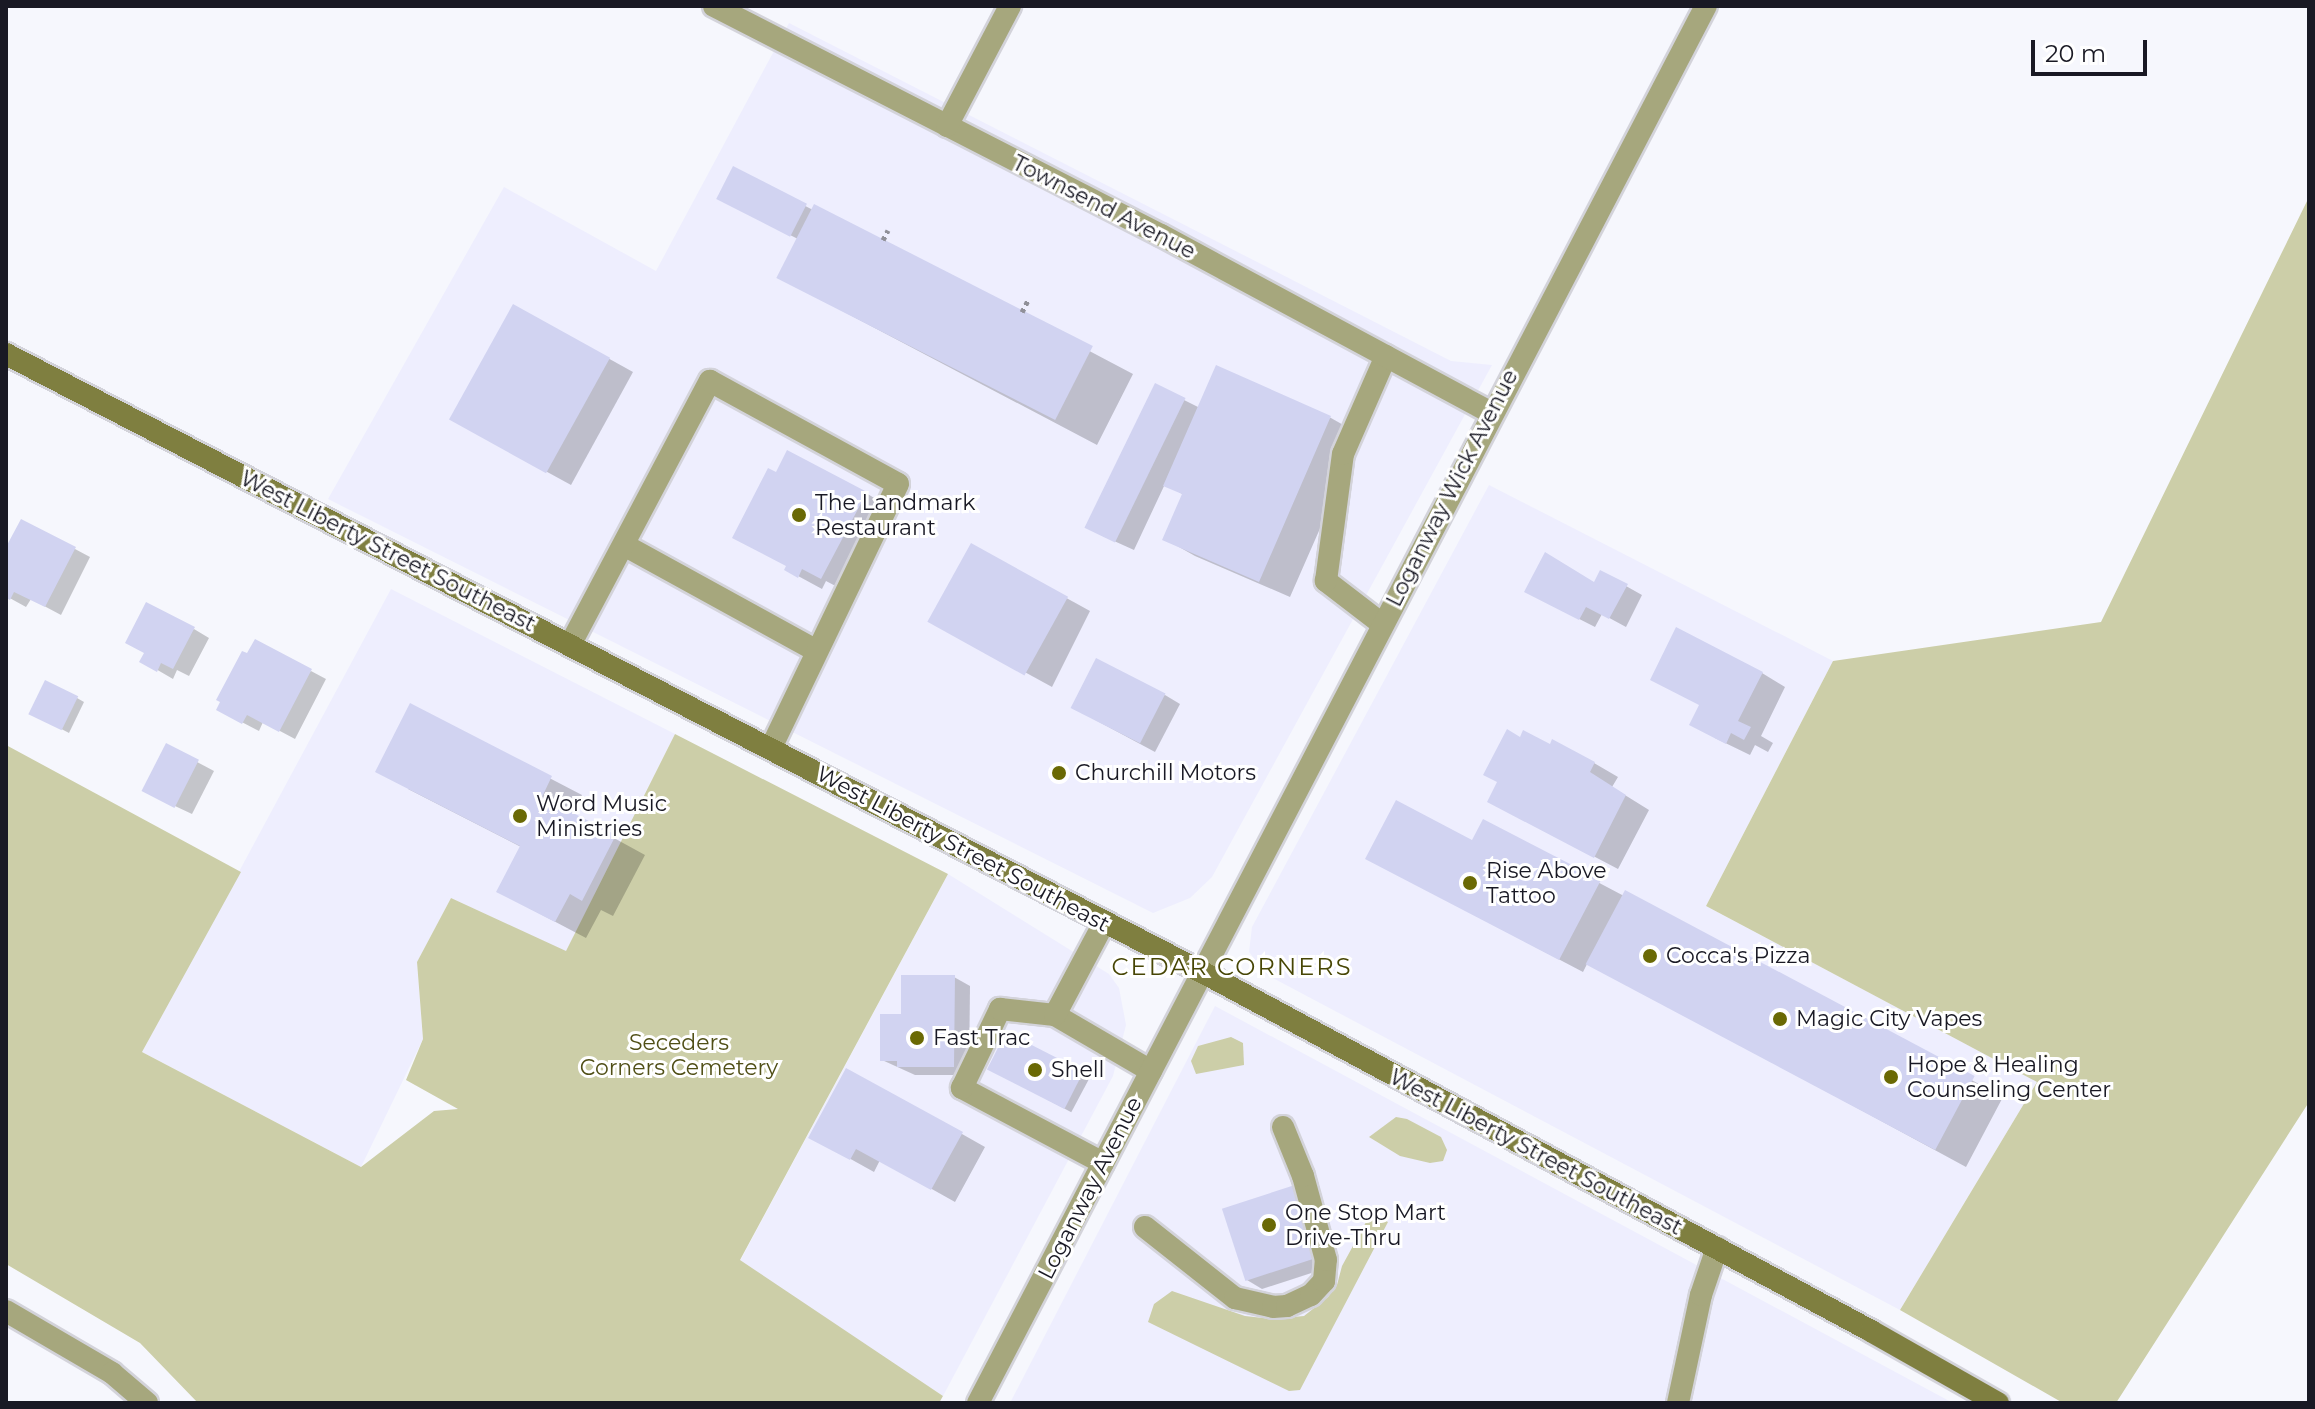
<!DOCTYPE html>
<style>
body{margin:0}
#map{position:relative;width:2315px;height:1409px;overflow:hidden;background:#f6f7fd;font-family:Montserrat,sans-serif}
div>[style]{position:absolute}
.built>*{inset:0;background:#eeeefe}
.green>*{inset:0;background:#cccea8}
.shadow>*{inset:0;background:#0003;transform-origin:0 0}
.building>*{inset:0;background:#d1d3f1;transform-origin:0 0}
.path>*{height:5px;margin-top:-2.5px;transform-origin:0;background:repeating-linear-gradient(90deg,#909099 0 4px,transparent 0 8px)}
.roads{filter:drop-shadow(2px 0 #d3d3da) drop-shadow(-2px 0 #d3d3da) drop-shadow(0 2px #d3d3da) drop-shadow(0 -2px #d3d3da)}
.service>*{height:22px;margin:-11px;padding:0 11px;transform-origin:11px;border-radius:11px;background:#a6a77d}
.minor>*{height:22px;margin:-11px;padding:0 11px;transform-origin:11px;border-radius:11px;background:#a6a77d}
.tertiary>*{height:22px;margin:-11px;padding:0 11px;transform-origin:11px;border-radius:11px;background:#a6a77d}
.secondary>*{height:22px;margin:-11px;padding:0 11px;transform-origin:11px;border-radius:11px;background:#7f7f40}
.dots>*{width:22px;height:22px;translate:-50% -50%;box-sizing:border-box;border:4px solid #fff;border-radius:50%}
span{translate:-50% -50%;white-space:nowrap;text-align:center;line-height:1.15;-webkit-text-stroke:6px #fff;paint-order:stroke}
.street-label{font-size:22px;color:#191924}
.poi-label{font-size:22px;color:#191924}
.left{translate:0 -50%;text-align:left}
.park-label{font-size:22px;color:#504f16}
.neighbourhood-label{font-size:24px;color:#474605;letter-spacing:2px}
.frame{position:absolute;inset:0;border:8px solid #191924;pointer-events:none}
.scale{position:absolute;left:2031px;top:40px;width:116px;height:36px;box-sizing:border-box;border:4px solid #191924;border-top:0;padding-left:10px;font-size:24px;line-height:28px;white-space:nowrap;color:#191924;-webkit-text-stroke:6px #fff;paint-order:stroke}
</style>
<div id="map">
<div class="built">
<div style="clip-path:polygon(789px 23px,1451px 361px,1492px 365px,1212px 877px,1190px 898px,1153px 913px,328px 499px,504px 187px,656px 271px)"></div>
<div style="clip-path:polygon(1489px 485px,1833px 661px,1706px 906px,2037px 1082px,1900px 1310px,1267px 975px,1249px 952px,1252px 927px)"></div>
<div style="clip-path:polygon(391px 589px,675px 734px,566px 952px,451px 898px,417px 962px,423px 1039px,361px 1167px,142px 1052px)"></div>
<div style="clip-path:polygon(948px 874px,1109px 974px,1119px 988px,1126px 1025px,1113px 1076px,943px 1396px,740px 1261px)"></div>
<div style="clip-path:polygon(1215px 1006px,1953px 1403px,1010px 1403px)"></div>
</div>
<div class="green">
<div style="clip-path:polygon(2309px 197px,2309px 1102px,2116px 1403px,2063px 1403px,1900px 1310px,2037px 1082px,1706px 906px,1833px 661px,2101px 622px)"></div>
<div style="clip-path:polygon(675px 734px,948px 874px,740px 1260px,943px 1396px,939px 1403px,198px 1403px,140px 1343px,6px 1264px,6px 745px,241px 872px,142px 1052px,361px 1167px,434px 1111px,458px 1109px,406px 1080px,423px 1039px,417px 962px,451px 898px,566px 951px)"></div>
<div style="clip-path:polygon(1231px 1037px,1243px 1043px,1244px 1065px,1196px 1074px,1191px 1061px,1198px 1046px)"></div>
<div style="clip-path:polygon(1396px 1117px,1407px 1119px,1441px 1137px,1447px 1150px,1443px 1161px,1430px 1163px,1400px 1156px,1369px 1137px)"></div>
<div style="clip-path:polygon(1371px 1213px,1388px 1222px,1300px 1390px,1289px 1391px,1148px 1322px,1154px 1304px,1172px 1291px,1245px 1316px,1273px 1319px,1304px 1316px,1328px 1297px,1337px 1285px,1342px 1266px)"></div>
</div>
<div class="shadow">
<div style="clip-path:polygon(734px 169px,813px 210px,815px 206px,1133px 374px,1097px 445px,778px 277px,798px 239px,734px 207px)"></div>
<div style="clip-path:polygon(514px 306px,633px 372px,571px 485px,476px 433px)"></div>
<div style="clip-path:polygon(1217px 368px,1331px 418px,1361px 435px,1290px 597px,1195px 556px,1165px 539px,1184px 495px,1165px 484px,1134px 550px,1103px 536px,1156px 386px,1200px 408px)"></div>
<div style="clip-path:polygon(866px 493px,889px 507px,845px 591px,826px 581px,822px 589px,787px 570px)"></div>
<div style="clip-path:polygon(972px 546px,1090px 611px,1052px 687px,953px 633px)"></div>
<div style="clip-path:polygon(75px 549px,90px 557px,61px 615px,31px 599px,26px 607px,6px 596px,6px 552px)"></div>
<div style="clip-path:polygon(1601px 572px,1642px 595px,1626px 627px,1602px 614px,1595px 627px,1542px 600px,1595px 584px)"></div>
<div style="clip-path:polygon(194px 629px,209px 638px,189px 676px,177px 670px,173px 679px,142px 661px)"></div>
<div style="clip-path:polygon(311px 671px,326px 679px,295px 739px,263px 722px,259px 731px,234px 718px)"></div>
<div style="clip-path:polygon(1762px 673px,1785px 687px,1761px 736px,1773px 743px,1768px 752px,1755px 745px,1750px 755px,1715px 738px,1701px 706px)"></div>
<div style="clip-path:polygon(1165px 695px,1180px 704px,1155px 752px,1088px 716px)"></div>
<div style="clip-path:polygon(77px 698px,84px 702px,69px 733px,31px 713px)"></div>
<div style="clip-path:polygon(411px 706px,582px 795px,572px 815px,645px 855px,613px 916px,601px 910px,586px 938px,529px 908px,521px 847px,408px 789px)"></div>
<div style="clip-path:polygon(1521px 739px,1551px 747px,1553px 742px,1594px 763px,1618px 777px,1612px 787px,1649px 810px,1618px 869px,1513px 814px)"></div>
<div style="clip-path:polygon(167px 746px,214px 771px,192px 814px,160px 799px)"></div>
<div style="clip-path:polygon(1484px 822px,1624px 896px,1625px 893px,2003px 1097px,1966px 1167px,1588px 962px,1583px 972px,1391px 871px,1473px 843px)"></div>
<div style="clip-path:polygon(954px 977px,970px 986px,969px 1075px,915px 1075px,882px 1060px,903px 1016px)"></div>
<div style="left:1007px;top:1035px;width:93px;height:38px;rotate:28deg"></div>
<div style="clip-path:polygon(962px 1134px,985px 1147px,955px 1202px,880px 1160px,874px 1172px,811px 1137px)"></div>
<div style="clip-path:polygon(1224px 1210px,1336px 1265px,1262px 1289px,1247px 1280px)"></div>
</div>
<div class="building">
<div style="left:733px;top:166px;width:83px;height:37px;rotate:27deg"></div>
<div style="left:814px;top:204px;width:313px;height:83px;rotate:27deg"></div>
<div style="left:513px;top:304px;width:111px;height:132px;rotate:29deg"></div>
<div style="clip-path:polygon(1216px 365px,1331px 416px,1259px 582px,1162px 540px,1182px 494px,1163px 486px)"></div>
<div style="left:1155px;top:383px;width:34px;height:161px;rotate:26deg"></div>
<div style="clip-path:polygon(787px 450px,867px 492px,821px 579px,802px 569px,798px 578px,784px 570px,786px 566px,732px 538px,768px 468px,776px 472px)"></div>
<div style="clip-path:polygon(21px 519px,76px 547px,45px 607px,14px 592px,10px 600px,6px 598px,6px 547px)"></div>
<div style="left:971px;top:543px;width:111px;height:90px;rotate:29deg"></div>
<div style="clip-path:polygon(1545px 552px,1594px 582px,1600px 570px,1628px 584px,1609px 619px,1586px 607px,1579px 620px,1524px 592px)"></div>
<div style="clip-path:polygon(146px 602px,195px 627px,173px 669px,161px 663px,157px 672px,139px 662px,144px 653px,125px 643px)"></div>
<div style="clip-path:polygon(1676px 627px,1763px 672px,1738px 721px,1751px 727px,1744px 740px,1731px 733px,1726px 744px,1689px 725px,1699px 705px,1650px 680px)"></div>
<div style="clip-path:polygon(255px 639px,312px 669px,279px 732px,247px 715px,242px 724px,216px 710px,220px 702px,216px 700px,242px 651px,247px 653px)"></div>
<div style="left:1096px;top:658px;width:78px;height:56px;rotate:27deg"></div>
<div style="left:45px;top:680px;width:37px;height:38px;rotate:26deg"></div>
<div style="clip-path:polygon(410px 703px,552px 776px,542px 797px,616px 835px,582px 901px,570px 894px,555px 922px,496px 892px,520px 846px,375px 772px)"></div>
<div style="clip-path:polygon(1507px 729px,1520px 737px,1523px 730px,1550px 744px,1552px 739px,1595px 762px,1590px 772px,1626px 795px,1594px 858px,1487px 802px,1497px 782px,1483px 775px)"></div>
<div style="left:166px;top:743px;width:37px;height:54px;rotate:27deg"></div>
<div style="clip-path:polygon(1396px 800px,1472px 840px,1483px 819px,1601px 880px,1559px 960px,1365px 859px)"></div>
<div style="left:1625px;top:890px;width:396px;height:84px;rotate:28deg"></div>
<div style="clip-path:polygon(901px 975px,955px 975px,954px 1067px,897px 1067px,897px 1061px,880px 1061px,880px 1014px,901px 1014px)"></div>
<div style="left:1006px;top:1032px;width:87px;height:42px;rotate:27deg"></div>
<div style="clip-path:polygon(846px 1068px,963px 1132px,931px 1190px,856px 1149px,850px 1160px,808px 1138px)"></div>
<div style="left:1298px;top:1184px;width:76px;height:80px;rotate:72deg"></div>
</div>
<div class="path">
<div style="left:883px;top:240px;width:11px;rotate:-63deg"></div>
<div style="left:1022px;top:312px;width:13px;rotate:-63deg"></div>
</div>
<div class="roads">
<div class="service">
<div style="left:624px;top:545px;width:220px;rotate:28.8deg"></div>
<div style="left:1382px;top:624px;width:71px;rotate:-142.5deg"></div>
<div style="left:1326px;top:581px;width:128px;rotate:-82.4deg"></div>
<div style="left:1343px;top:454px;width:107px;rotate:-66.3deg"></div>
<div style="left:570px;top:645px;width:299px;rotate:-62.1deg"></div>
<div style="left:710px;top:381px;width:214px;rotate:28.7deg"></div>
<div style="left:898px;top:484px;width:293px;rotate:115.7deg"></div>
<div style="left:1055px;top:1015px;width:111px;rotate:30.3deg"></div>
<div style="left:1103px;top:1163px;width:160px;rotate:-152deg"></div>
<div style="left:962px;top:1088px;width:88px;rotate:-64.3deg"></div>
<div style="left:1000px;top:1009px;width:55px;rotate:6.2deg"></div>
<div style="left:1055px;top:1015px;width:104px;rotate:-62deg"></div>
<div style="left:1145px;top:1227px;width:115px;rotate:38.3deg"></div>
<div style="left:1235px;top:1298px;width:39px;rotate:13deg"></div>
<div style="left:1273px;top:1307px;width:14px;rotate:-4deg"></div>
<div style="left:1287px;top:1306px;width:26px;rotate:-25deg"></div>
<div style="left:1311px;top:1295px;width:19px;rotate:-47deg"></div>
<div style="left:1324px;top:1281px;width:21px;rotate:-85deg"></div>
<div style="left:1326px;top:1260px;width:87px;rotate:-105.3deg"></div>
<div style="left:1303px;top:1176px;width:53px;rotate:-112.2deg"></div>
<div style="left:1678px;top:1403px;width:110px;rotate:-78deg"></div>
<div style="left:1701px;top:1295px;width:50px;rotate:-71.2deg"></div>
</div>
<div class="minor">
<div style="left:714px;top:6px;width:502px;rotate:27.13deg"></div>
<div style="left:1161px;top:235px;width:375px;rotate:28.3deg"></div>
<div style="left:947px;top:126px;width:136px;rotate:-62.3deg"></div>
<div style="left:6px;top:1311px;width:123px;rotate:30.3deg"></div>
<div style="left:112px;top:1373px;width:46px;rotate:40.6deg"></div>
</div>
<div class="tertiary">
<div style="left:978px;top:1403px;width:1575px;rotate:-62.48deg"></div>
</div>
<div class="secondary">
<div style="left:6px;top:354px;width:1348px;rotate:27.33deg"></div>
<div style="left:1204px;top:973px;width:757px;rotate:28.22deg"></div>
<div style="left:1871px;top:1331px;width:146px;rotate:29.6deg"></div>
</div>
</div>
<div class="dots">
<div style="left:799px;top:515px;background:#6a6904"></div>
<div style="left:1059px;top:773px;background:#6a6904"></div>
<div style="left:520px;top:816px;background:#6a6904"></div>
<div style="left:1470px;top:883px;background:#6a6904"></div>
<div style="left:1650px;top:956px;background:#6a6904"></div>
<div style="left:1780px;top:1019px;background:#6a6904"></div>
<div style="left:917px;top:1038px;background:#6a6904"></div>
<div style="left:1035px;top:1070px;background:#6a6904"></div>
<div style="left:1891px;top:1077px;background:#6a6904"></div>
<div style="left:1269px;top:1225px;background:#6a6904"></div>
</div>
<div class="street-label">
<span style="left:1104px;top:207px;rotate:27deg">Townsend Avenue</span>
<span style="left:1452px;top:488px;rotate:-63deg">Loganway Wick Avenue</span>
<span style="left:388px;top:551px;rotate:27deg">West Liberty Street Southeast</span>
<span style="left:963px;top:849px;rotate:28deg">West Liberty Street Southeast</span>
<span style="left:1536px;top:1152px;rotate:28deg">West Liberty Street Southeast</span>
<span style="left:1090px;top:1188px;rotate:-63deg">Loganway Avenue</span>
</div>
<div class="poi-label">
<span class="left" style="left:815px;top:515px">The Landmark<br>Restaurant</span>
<span class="left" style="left:1075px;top:773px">Churchill Motors</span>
<span class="left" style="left:536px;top:816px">Word Music<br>Ministries</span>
<span class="left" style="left:1486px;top:883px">Rise Above<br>Tattoo</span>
<span class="left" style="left:1666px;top:956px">Cocca's Pizza</span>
<span class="left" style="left:1796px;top:1019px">Magic City Vapes</span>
<span class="left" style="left:933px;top:1038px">Fast Trac</span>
<span class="left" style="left:1907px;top:1077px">Hope &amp; Healing<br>Counseling Center</span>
<span class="left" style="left:1051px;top:1070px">Shell</span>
<span class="left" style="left:1285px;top:1225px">One Stop Mart<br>Drive-Thru</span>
</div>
<div class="park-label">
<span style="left:679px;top:1055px">Seceders<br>Corners Cemetery</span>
</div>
<div class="neighbourhood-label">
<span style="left:1232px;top:967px">CEDAR CORNERS</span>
</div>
<div class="frame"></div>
<div class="scale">20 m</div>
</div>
